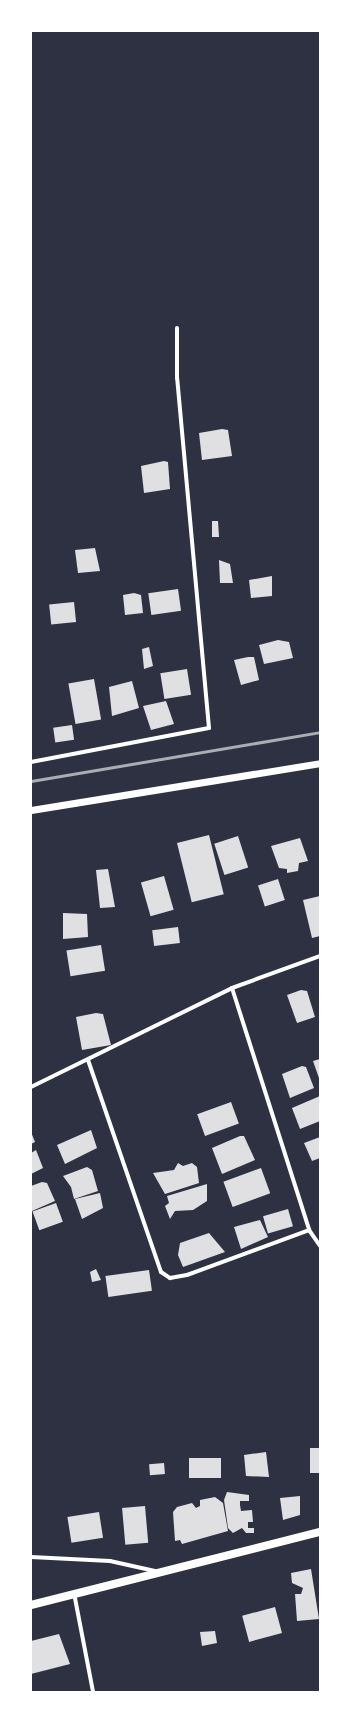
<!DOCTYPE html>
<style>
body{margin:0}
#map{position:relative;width:351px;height:1723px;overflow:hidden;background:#2d3142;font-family:"Nunito Sans",sans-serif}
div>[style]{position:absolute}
.building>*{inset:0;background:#e0e0e3;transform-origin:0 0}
.minor>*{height:4px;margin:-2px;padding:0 2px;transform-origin:2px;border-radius:2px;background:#fff}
.tertiary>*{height:7px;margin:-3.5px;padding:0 3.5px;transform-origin:3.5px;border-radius:3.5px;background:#fff}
.secondary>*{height:8px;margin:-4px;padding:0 4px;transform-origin:4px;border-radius:4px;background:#fff}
.rail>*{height:3px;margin:-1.5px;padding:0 1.5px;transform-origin:1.5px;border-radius:1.5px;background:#abadb3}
span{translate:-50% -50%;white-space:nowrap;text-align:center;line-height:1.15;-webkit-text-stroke:4px #fff;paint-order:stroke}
.frame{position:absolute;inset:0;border:32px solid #fff;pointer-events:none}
</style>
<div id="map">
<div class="building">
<div style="clip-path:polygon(222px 429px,228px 430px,232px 456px,202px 460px,199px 433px)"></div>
<div style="clip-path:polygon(164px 461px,168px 462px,170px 489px,144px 493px,141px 466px)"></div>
<div style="clip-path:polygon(212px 521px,218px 521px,219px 537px,212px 537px)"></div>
<div style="clip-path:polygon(95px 548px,100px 571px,78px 573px,75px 550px)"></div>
<div style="clip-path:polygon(219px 560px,230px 564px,233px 583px,220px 583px)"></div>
<div style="clip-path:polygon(272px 576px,272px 596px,251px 598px,249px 580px)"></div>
<div style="left:178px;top:589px;width:22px;height:30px;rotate:82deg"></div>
<div style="clip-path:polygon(134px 593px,141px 595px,143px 613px,125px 615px,123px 595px)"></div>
<div style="left:74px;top:602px;width:20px;height:25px;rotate:84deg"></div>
<div style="clip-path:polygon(278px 640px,289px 642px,293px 658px,264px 664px,259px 645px)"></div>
<div style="clip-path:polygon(149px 647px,153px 666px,144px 669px,142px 649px)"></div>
<div style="clip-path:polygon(248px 657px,254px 657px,259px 680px,241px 685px,234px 660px)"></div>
<div style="left:187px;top:669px;width:26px;height:27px;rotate:81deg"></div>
<div style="left:94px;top:679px;width:41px;height:26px;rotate:80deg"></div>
<div style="clip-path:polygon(132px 681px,139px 708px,112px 716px,109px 687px)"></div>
<div style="clip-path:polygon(166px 701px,174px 724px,151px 730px,143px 706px)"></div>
<div style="left:72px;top:725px;width:15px;height:19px;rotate:82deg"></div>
<div style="left:209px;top:835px;width:61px;height:33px;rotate:76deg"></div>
<div style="left:238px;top:836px;width:33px;height:25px;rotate:72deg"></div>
<div style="clip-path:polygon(300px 838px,308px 861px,299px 863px,298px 871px,287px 873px,287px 869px,279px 868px,271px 846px)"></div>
<div style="clip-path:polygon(108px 869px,115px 907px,100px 908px,96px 870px)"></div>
<div style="left:164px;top:876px;width:35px;height:24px;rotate:74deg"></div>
<div style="left:278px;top:879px;width:22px;height:21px;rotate:72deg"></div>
<div style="clip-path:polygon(320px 896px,320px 936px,312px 938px,303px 900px)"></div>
<div style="clip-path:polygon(63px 913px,87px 914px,88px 937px,63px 939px)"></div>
<div style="left:178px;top:927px;width:16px;height:26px;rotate:83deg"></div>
<div style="left:101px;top:945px;width:26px;height:35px;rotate:81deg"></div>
<div style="clip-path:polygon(301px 990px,307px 991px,315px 1017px,297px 1023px,287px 995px)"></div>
<div style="clip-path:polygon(96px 1013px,103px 1014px,111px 1045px,82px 1050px,76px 1017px)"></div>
<div style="clip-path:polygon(320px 1059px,320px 1081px,313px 1061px)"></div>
<div style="clip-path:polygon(302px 1066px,306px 1067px,314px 1088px,290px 1098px,282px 1074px)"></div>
<div style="clip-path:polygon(320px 1096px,320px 1121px,300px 1129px,292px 1108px)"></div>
<div style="left:231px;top:1102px;width:23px;height:36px;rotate:70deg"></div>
<div style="clip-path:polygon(91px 1130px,97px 1148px,65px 1164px,57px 1145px)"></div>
<div style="clip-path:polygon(31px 1132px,35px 1142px,31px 1144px)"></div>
<div style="clip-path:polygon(240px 1136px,244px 1136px,255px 1160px,222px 1174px,212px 1148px)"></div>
<div style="clip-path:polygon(320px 1137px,320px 1158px,312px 1161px,304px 1143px)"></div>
<div style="clip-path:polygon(36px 1150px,43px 1168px,31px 1174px,31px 1153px)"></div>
<div style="clip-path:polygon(178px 1163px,183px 1166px,192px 1163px,197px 1167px,199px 1183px,165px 1194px,153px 1173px,174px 1170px)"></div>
<div style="clip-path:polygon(87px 1167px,92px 1170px,98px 1191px,74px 1199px,71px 1187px,63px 1176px)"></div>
<div style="left:261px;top:1168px;width:27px;height:40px;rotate:70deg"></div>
<div style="clip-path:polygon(42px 1182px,47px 1183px,55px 1201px,32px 1211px,31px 1186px)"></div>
<div style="clip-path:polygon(207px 1184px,207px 1201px,193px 1210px,175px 1211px,170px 1219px,165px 1206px,169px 1203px,167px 1196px)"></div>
<div style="clip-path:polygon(100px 1193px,103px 1208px,82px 1219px,75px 1199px)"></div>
<div style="left:56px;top:1203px;width:20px;height:25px;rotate:70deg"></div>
<div style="left:288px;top:1209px;width:18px;height:26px;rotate:74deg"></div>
<div style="clip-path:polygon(260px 1220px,268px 1237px,241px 1249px,234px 1227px)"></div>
<div style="clip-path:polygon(209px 1233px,225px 1252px,183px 1267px,178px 1255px,180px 1243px)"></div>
<div style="clip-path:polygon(96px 1269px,101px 1280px,92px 1282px,90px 1272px)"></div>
<div style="left:149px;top:1270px;width:21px;height:44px;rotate:82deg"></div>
<div style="left:320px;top:1448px;width:25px;height:10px;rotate:90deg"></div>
<div style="clip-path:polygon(266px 1452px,269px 1477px,246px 1476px,244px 1455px)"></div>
<div style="left:221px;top:1458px;width:20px;height:32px;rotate:90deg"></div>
<div style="left:164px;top:1463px;width:11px;height:15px;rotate:85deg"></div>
<div style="clip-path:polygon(227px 1492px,249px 1495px,249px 1501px,240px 1501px,240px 1505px,241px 1511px,252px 1510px,253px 1522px,248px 1522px,248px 1528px,254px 1528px,254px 1533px,246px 1533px,242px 1528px,233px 1533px,228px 1528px,224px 1500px)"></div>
<div style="clip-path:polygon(300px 1496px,300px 1515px,283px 1520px,280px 1498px)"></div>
<div style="clip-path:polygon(215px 1497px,223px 1503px,228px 1531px,182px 1544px,180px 1540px,175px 1541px,173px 1512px,177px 1507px,192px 1503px,196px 1508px,200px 1506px,200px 1500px)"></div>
<div style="left:145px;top:1506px;width:37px;height:23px;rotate:85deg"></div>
<div style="left:99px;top:1512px;width:26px;height:32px;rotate:81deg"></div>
<div style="clip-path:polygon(311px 1569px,319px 1619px,297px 1621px,295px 1594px,301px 1594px,303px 1588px,292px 1583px,291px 1573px)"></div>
<div style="left:275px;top:1607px;width:27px;height:34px;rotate:75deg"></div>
<div style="clip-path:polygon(215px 1631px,217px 1643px,202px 1646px,200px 1632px)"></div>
<div style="clip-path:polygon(59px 1634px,70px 1664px,31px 1674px,31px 1641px)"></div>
</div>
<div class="minor">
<div style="left:31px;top:762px;width:181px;rotate:-10.8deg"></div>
<div style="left:209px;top:728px;width:351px;rotate:-95.2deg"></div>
<div style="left:177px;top:378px;width:50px;rotate:-90deg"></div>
<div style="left:232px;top:988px;width:254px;rotate:72.3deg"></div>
<div style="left:309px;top:1230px;width:19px;rotate:55deg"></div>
<div style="left:88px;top:1060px;width:224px;rotate:71deg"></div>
<div style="left:161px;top:1272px;width:11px;rotate:34deg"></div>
<div style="left:170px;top:1278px;width:17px;rotate:-10deg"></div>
<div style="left:187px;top:1275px;width:130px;rotate:-20.2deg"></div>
<div style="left:31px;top:1087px;width:224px;rotate:-26.2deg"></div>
<div style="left:232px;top:988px;width:94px;rotate:-20deg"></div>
<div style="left:31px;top:1557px;width:79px;rotate:2.9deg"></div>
<div style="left:110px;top:1561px;width:46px;rotate:12.5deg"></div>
<div style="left:74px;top:1593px;width:101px;rotate:79.1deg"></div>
</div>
<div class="tertiary">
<div style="left:31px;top:810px;width:293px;rotate:-9.2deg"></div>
</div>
<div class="secondary">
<div style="left:31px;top:1605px;width:298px;rotate:-14.2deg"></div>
</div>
<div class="rail">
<div style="left:31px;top:781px;width:293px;rotate:-9.6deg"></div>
</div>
<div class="frame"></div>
</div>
